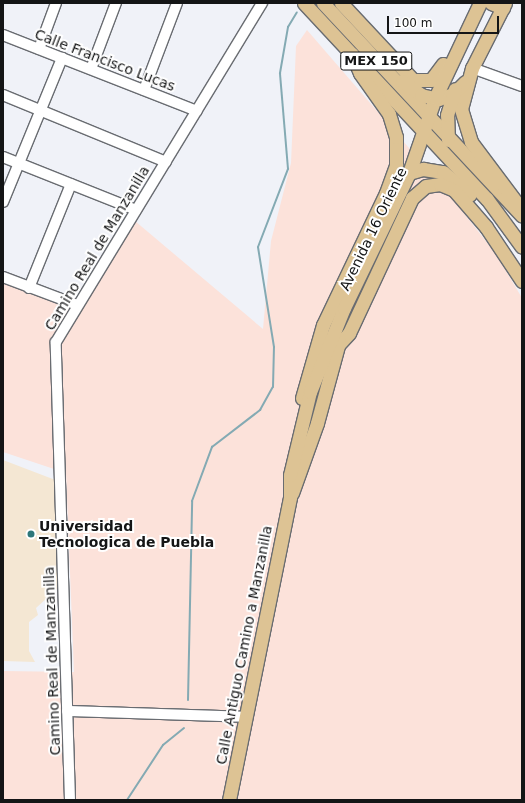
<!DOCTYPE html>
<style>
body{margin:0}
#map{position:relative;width:525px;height:803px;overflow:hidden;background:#f0f2f8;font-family:"DejaVu Sans",sans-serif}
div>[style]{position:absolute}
.industrial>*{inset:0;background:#fce2da}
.education>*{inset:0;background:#f4e7d3}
.stream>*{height:2px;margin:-1px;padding:0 1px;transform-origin:1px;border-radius:1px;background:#84aab3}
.roads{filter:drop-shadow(1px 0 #696c71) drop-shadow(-1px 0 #696c71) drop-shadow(0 1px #696c71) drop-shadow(0 -1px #696c71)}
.minor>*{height:10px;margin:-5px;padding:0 5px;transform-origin:5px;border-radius:5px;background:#fff}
.major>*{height:13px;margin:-6.5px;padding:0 6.5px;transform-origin:6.5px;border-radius:6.5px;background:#ddc394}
.dots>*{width:11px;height:11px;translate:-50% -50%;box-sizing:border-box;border:2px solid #fff;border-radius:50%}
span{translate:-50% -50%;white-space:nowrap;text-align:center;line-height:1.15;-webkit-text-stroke:4px #fff;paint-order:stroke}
.shield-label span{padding:1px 3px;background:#fff;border:1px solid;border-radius:3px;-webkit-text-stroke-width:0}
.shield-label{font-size:13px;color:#141516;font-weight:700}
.street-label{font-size:14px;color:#141516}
.poi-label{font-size:14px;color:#141516;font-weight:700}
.left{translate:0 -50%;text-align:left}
.frame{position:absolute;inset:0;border:4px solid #141516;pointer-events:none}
.scale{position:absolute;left:387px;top:16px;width:112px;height:18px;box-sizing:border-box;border:2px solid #141516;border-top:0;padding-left:5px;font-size:12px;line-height:14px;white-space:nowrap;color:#141516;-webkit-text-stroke:3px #fff;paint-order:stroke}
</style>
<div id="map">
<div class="industrial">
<div style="clip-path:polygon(307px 30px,448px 193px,496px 254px,522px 298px,522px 800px,3px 800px,3px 671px,74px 672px,66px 473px,3px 452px,3px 283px,76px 311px,135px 221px,263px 329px,271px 241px,291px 163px,296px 46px)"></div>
</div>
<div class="education">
<div style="clip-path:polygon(3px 460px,58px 481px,58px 588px,36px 608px,38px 615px,29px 622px,29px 651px,35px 662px,3px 661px)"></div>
</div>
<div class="stream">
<div style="left:188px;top:700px;width:199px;rotate:-88.8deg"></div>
<div style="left:192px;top:501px;width:58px;rotate:-69.7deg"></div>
<div style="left:212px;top:447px;width:61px;rotate:-37.6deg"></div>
<div style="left:260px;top:410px;width:26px;rotate:-61deg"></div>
<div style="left:273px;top:387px;width:40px;rotate:-88.6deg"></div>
<div style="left:274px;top:347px;width:101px;rotate:-99.1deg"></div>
<div style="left:258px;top:247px;width:84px;rotate:-69deg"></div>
<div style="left:288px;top:169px;width:96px;rotate:-94.8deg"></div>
<div style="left:280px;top:73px;width:47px;rotate:-80.1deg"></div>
<div style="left:288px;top:27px;width:17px;rotate:-59deg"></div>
<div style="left:127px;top:800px;width:66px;rotate:-56.8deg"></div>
<div style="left:163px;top:745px;width:27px;rotate:-39deg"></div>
</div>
<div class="roads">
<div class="minor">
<div style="left:3px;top:35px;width:208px;rotate:21.4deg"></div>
<div style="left:39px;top:49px;width:49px;rotate:-69.7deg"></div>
<div style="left:472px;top:68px;width:53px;rotate:19.8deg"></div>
<div style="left:91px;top:69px;width:71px;rotate:-69.3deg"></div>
<div style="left:144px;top:90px;width:93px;rotate:-69.2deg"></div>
<div style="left:3px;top:95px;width:176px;rotate:22.3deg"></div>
<div style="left:3px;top:157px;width:143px;rotate:21.7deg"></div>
<div style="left:3px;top:202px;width:156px;rotate:-67.7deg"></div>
<div style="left:3px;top:277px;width:79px;rotate:20.7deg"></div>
<div style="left:29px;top:288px;width:112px;rotate:-68deg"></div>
<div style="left:67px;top:711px;width:179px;rotate:1.9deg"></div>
<div style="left:70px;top:800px;width:458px;rotate:-91.8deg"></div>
<div style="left:56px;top:342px;width:397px;rotate:-58.7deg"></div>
</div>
<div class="major">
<div style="left:304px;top:3px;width:268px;rotate:47deg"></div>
<div style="left:487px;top:199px;width:59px;rotate:53.9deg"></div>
<div style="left:323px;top:3px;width:291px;rotate:46.9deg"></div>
<div style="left:341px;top:3px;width:105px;rotate:46.9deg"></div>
<div style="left:413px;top:80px;width:18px"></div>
<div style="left:431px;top:80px;width:20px;rotate:-53deg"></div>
<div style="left:491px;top:3px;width:13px;rotate:23deg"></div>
<div style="left:505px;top:3px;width:73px;rotate:116.9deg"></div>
<div style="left:472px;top:68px;width:42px;rotate:105deg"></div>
<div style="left:461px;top:109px;width:34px;rotate:73deg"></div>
<div style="left:471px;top:142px;width:80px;rotate:53.1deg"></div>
<div style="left:402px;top:81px;width:24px;rotate:36deg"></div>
<div style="left:421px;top:95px;width:18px;rotate:13deg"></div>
<div style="left:439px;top:99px;width:15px;rotate:-20deg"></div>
<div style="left:453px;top:94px;width:17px;rotate:-45deg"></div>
<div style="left:448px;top:140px;width:25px;rotate:-92deg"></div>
<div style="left:447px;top:115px;width:27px;rotate:-73deg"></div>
<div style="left:409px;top:173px;width:15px;rotate:-16deg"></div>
<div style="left:423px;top:169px;width:20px;rotate:9deg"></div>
<div style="left:443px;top:172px;width:35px;rotate:41deg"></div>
<div style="left:338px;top:345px;width:16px;rotate:-47deg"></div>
<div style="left:349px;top:333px;width:149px;rotate:-65deg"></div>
<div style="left:412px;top:198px;width:18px;rotate:-41deg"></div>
<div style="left:426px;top:186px;width:14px;rotate:-8deg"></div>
<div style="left:440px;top:184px;width:15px;rotate:23deg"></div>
<div style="left:454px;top:190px;width:49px;rotate:49.1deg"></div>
<div style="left:486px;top:227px;width:65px;rotate:56.3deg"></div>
<div style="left:302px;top:398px;width:76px;rotate:-74deg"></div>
<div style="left:323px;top:325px;width:146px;rotate:-64.5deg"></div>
<div style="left:386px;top:193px;width:30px;rotate:-70deg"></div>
<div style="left:396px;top:165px;width:28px;rotate:-90deg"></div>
<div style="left:396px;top:137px;width:24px;rotate:-107deg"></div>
<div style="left:389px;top:114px;width:50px;rotate:-125.3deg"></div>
<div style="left:360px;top:73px;width:21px;rotate:-113deg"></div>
<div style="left:292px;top:493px;width:74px;rotate:-70.3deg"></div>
<div style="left:317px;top:423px;width:84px;rotate:-74.8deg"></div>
<div style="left:229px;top:800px;width:309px;rotate:-78.6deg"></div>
<div style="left:290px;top:497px;width:22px;rotate:-90deg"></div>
<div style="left:290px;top:475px;width:85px;rotate:-76.5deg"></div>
<div style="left:310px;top:392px;width:91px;rotate:-68deg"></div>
<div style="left:344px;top:308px;width:150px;rotate:-64.3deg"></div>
<div style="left:409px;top:173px;width:79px;rotate:-70.9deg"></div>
<div style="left:435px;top:98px;width:105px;rotate:-64.7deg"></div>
</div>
</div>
<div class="dots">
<div style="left:31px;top:534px;background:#2d777a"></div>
</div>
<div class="shield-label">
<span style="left:376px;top:61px">MEX 150</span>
</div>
<div class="street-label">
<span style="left:105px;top:60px;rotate:21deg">Calle Francisco Lucas</span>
<span style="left:373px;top:229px;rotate:-64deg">Avenida 16 Oriente</span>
<span style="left:97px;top:248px;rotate:-59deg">Camino Real de Manzanilla</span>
<span style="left:244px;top:645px;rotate:-79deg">Calle Antiguo Camino a Manzanilla</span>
<span style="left:52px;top:661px;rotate:-92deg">Camino Real de Manzanilla</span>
</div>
<div class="poi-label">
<span class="left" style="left:39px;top:534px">Universidad<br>Tecnologica de Puebla</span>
</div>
<div class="frame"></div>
<div class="scale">100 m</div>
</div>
